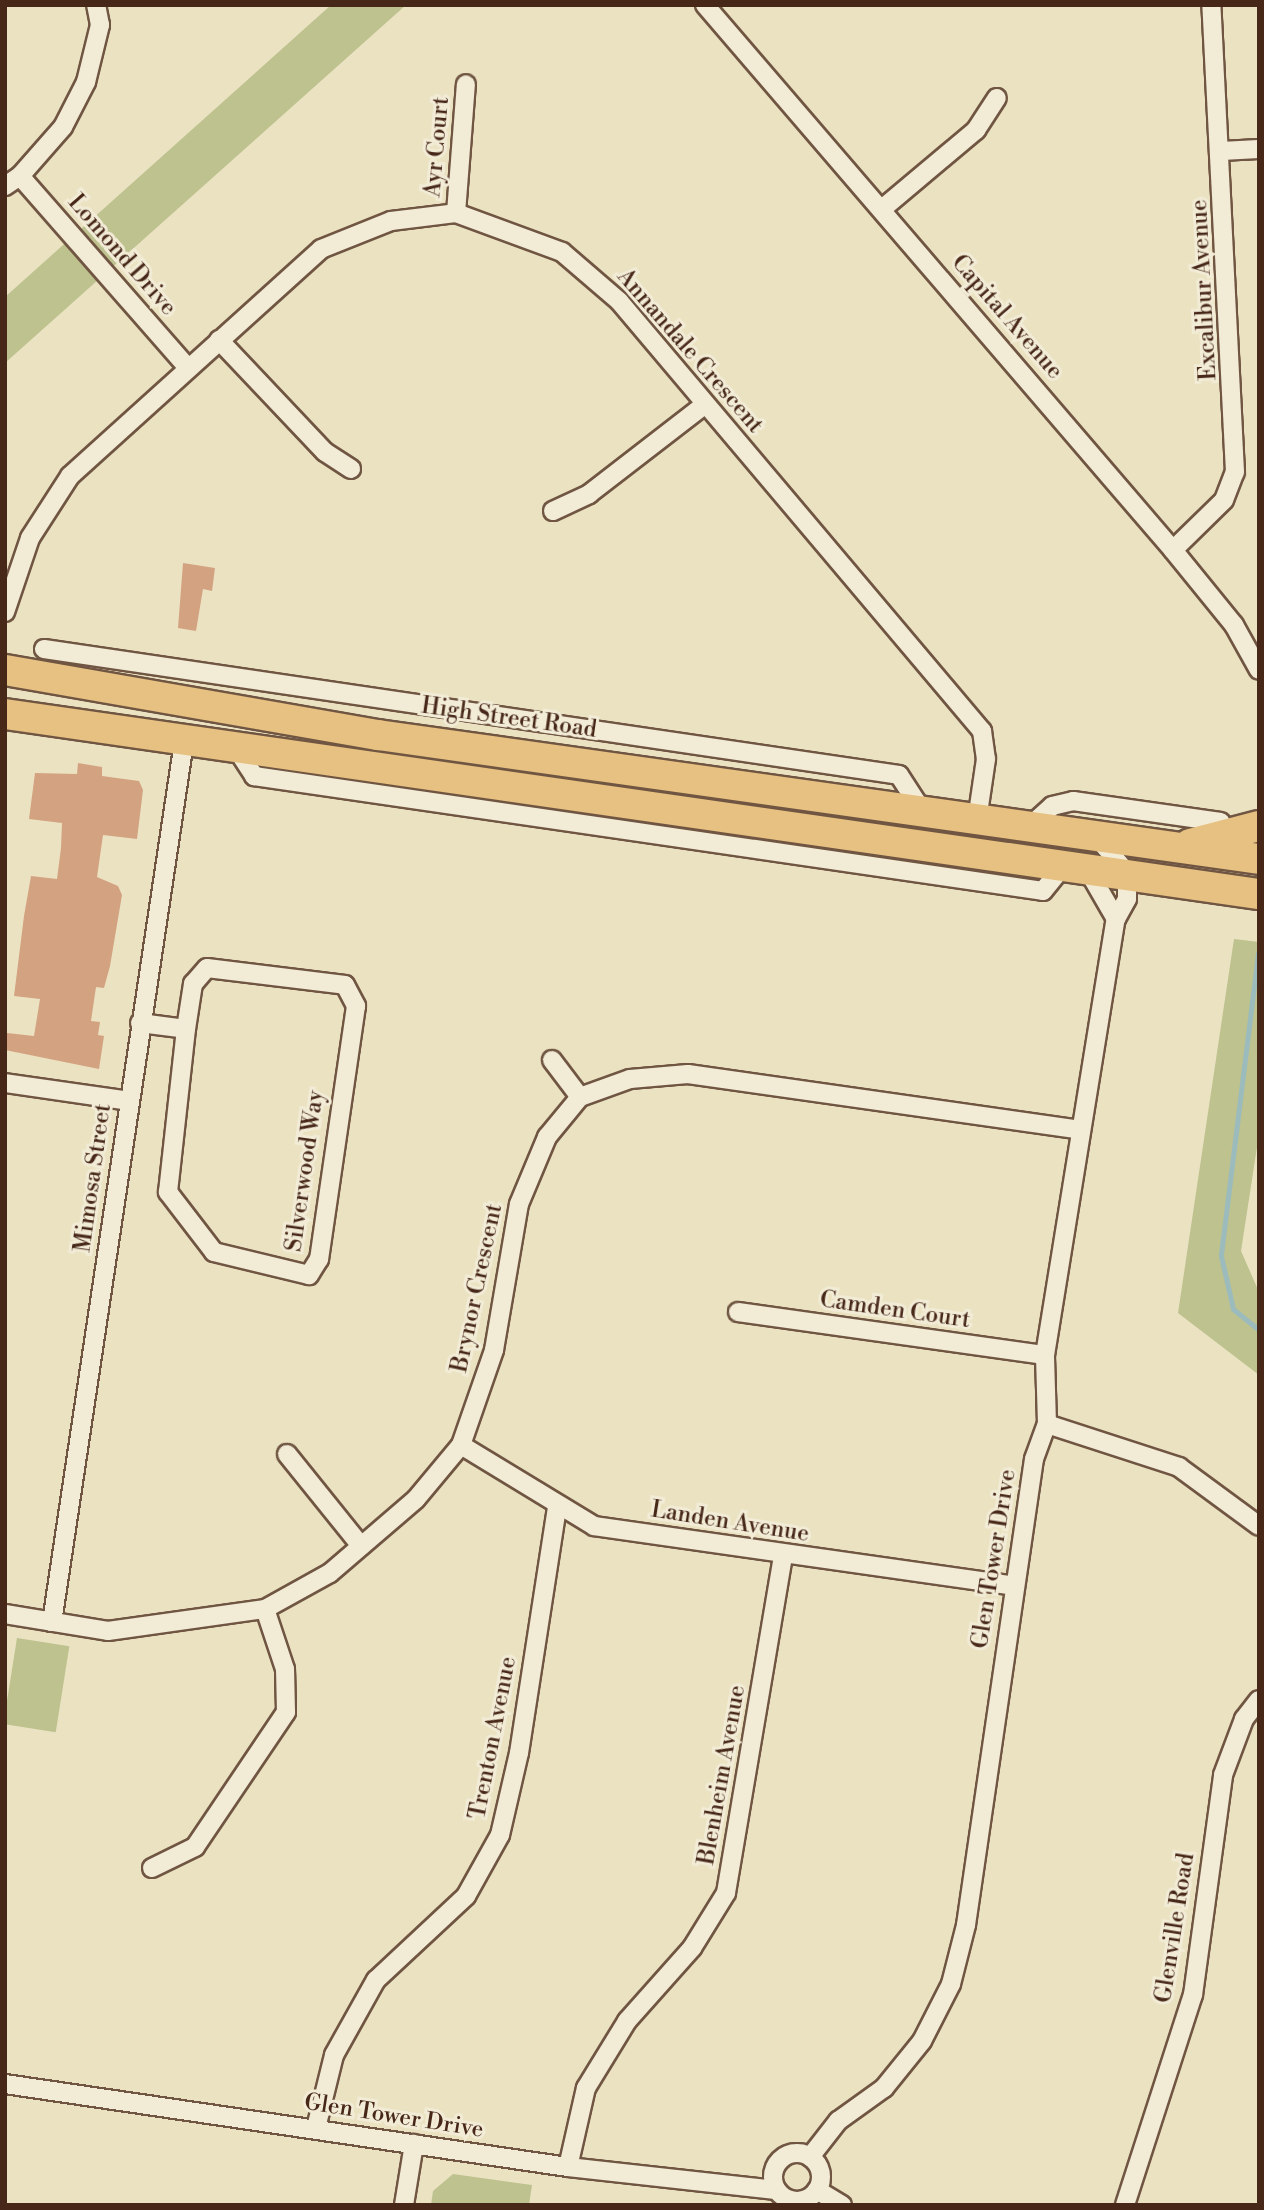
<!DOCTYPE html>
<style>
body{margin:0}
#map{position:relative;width:1264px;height:2210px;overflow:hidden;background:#ebe2c2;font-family:"Libre Bodoni",serif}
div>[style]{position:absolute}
.green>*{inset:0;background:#bdc28f;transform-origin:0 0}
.stream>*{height:5px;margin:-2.5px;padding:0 2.5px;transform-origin:2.5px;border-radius:2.5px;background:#9cbbbd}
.building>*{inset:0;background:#d3a281}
.roads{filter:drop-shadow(2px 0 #705642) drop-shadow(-2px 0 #705642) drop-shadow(0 2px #705642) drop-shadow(0 -2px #705642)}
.minor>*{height:18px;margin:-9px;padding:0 9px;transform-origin:9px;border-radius:9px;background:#f2ecd7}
.minor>.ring{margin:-9px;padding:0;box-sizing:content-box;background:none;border:18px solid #f2ecd7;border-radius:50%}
.primary>*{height:30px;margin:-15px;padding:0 15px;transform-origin:15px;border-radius:15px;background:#e6c181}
span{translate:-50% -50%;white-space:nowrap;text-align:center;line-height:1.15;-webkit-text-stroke:6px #f2ecd7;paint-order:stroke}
.street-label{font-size:23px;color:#472717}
.frame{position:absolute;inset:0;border:7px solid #472717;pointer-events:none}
</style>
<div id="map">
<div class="green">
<div style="clip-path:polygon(331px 5px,406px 5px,5px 363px,5px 297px)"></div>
<div style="clip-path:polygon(1234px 939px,1259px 942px,1259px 1134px,1241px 1251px,1259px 1292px,1259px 1375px,1178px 1313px)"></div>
<div style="left:17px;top:1638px;width:53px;height:87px;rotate:9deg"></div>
<div style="clip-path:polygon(453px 2174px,532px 2185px,529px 2205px,431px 2205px,433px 2191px)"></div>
</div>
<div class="stream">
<div style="left:1258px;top:953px;width:305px;rotate:97deg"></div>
<div style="left:1221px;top:1256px;width:54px;rotate:77.2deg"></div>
<div style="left:1233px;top:1309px;width:33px;rotate:39deg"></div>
</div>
<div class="building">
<div style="clip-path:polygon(183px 563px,215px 568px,212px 591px,203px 589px,196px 631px,178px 628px)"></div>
<div style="clip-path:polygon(78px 763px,102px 767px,102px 776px,139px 781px,143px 790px,137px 839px,103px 835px,97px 877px,118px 886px,122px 895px,110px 966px,104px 988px,96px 987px,91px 1021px,100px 1022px,98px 1035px,104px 1036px,99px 1069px,5px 1050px,7px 1033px,34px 1036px,40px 999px,14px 996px,24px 916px,31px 876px,57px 879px,61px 848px,62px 823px,29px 819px,35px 773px,77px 774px)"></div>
</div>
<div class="roads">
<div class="minor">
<div style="left:705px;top:5px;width:718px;rotate:49.35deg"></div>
<div style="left:1173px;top:550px;width:97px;rotate:50.9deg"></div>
<div style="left:1234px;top:625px;width:51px;rotate:60.9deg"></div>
<div style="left:1221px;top:151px;width:38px;rotate:-3deg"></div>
<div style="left:20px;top:176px;width:65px;rotate:-48.7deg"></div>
<div style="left:63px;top:127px;width:51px;rotate:-62.9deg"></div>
<div style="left:86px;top:82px;width:59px;rotate:-76.2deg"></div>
<div style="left:100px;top:25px;width:20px;rotate:-101deg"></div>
<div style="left:5px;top:186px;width:18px;rotate:-34deg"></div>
<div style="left:20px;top:176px;width:254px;rotate:48.8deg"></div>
<div style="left:882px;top:209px;width:123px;rotate:-40deg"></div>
<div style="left:976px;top:130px;width:38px;rotate:-57deg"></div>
<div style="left:456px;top:213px;width:129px;rotate:-85.6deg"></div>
<div style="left:219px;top:340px;width:154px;rotate:46.6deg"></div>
<div style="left:325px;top:452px;width:31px;rotate:33deg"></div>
<div style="left:553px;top:511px;width:40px;rotate:-25deg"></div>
<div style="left:589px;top:494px;width:145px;rotate:-37.7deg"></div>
<div style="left:1173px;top:550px;width:71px;rotate:-44.4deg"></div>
<div style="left:1224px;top:500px;width:30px;rotate:-69deg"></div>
<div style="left:1235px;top:472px;width:468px;rotate:-92.9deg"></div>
<div style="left:5px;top:612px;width:78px;rotate:-71.3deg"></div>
<div style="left:30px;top:538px;width:74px;rotate:-57.2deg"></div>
<div style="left:70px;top:476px;width:338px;rotate:-42.1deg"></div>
<div style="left:321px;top:249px;width:75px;rotate:-21.8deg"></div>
<div style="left:391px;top:221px;width:65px;rotate:-7deg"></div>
<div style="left:456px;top:213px;width:113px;rotate:20.2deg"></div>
<div style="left:562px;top:252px;width:75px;rotate:40.7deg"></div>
<div style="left:619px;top:301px;width:563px;rotate:49.83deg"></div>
<div style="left:982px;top:731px;width:28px;rotate:82deg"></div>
<div style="left:986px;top:759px;width:62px;rotate:98.4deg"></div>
<div style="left:44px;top:649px;width:864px;rotate:8.38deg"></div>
<div style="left:899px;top:775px;width:44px;rotate:57deg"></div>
<div style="left:238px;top:751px;width:30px;rotate:57deg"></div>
<div style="left:254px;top:776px;width:797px;rotate:8.29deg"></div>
<div style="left:1043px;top:891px;width:27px;rotate:-51deg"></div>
<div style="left:1029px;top:827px;width:31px;rotate:-42deg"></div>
<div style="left:1052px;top:806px;width:22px;rotate:-13deg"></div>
<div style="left:1073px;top:801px;width:149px;rotate:8.1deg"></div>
<div style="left:1097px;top:837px;width:47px;rotate:50.2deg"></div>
<div style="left:1127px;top:873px;width:26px;rotate:90deg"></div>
<div style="left:1127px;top:899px;width:23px;rotate:119deg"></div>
<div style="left:140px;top:1023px;width:46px;rotate:7.4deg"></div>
<div style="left:186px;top:1029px;width:46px;rotate:-81.2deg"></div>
<div style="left:193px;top:984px;width:21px;rotate:-49deg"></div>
<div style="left:207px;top:968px;width:139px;rotate:7deg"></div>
<div style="left:345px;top:985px;width:24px;rotate:62deg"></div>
<div style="left:356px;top:1006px;width:256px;rotate:98.3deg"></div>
<div style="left:319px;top:1259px;width:19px;rotate:122deg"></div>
<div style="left:309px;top:1275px;width:98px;rotate:-166.4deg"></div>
<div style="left:214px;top:1252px;width:76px;rotate:-127.5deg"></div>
<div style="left:168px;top:1192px;width:164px;rotate:-83.7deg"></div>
<div style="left:552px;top:1060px;width:46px;rotate:52.9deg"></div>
<div style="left:5px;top:1083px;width:126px;rotate:8.2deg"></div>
<div style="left:738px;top:1312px;width:310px;rotate:8deg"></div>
<div style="left:1047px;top:1424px;width:139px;rotate:18deg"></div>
<div style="left:1179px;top:1467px;width:99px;rotate:36.4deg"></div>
<div style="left:461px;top:1445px;width:156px;rotate:31.3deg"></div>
<div style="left:594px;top:1526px;width:424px;rotate:8.1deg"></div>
<div style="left:287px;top:1454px;width:118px;rotate:51.2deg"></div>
<div style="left:5px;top:1614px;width:104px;rotate:9.4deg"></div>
<div style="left:108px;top:1631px;width:159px;rotate:-8deg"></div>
<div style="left:265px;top:1609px;width:74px;rotate:-29deg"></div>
<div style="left:330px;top:1573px;width:113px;rotate:-40.7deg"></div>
<div style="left:416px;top:1499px;width:70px;rotate:-50.2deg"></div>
<div style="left:461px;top:1445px;width:101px;rotate:-70.8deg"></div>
<div style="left:494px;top:1350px;width:148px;rotate:-80.3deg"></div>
<div style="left:519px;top:1204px;width:73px;rotate:-67.3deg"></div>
<div style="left:547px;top:1137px;width:52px;rotate:-50.5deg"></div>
<div style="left:580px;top:1097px;width:53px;rotate:-19.8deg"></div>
<div style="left:630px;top:1079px;width:58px;rotate:-4.9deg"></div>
<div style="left:688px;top:1074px;width:397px;rotate:8.1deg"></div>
<div style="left:52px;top:1622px;width:890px;rotate:-81.47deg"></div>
<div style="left:152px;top:1868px;width:48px;rotate:-26deg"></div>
<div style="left:195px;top:1847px;width:163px;rotate:-56deg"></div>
<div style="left:286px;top:1712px;width:43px;rotate:-91.3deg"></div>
<div style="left:285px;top:1669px;width:63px;rotate:-108.4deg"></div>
<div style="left:5px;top:2084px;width:569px;rotate:8.39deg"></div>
<div style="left:568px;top:2167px;width:209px;rotate:6.3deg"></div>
<div style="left:316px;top:2128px;width:75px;rotate:-76.1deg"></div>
<div style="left:334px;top:2055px;width:86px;rotate:-60.8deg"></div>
<div style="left:376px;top:1980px;width:123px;rotate:-43deg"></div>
<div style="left:466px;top:1896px;width:70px;rotate:-60.9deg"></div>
<div style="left:500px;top:1835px;width:84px;rotate:-77deg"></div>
<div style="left:519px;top:1753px;width:248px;rotate:-81.2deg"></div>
<div class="ring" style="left:773px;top:2153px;width:30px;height:30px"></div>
<div style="left:810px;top:2157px;width:46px;rotate:-52.1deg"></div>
<div style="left:838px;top:2121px;width:57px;rotate:-35.7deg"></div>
<div style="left:884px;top:2088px;width:60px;rotate:-51deg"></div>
<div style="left:922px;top:2041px;width:64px;rotate:-63deg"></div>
<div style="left:951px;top:1984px;width:61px;rotate:-75.7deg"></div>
<div style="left:966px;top:1925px;width:471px;rotate:-81.7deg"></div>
<div style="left:1034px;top:1459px;width:37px;rotate:-70deg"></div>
<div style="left:1047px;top:1424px;width:69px;rotate:-91.7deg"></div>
<div style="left:1045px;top:1355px;width:442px;rotate:-80.8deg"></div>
<div style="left:1116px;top:919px;width:52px;rotate:-120deg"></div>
<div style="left:568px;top:2167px;width:81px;rotate:-77.2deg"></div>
<div style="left:586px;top:2088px;width:79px;rotate:-58.5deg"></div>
<div style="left:627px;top:2021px;width:98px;rotate:-48.3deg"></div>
<div style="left:692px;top:1948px;width:65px;rotate:-58.3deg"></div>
<div style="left:726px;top:1893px;width:343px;rotate:-80.4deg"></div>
<div style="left:817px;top:2190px;width:29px;rotate:31deg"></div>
<div style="left:404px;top:2205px;width:62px;rotate:-80.7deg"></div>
<div style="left:1125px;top:2205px;width:221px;rotate:-72.1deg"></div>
<div style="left:1193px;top:1995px;width:222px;rotate:-82.2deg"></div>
<div style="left:1223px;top:1775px;width:60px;rotate:-69.4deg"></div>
<div style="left:1244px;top:1719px;width:24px;rotate:-52deg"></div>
</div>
<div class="primary">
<div style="left:5px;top:670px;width:379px;rotate:9.9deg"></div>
<div style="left:378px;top:735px;width:890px;rotate:8.01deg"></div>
<div style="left:5px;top:714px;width:1267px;rotate:8.17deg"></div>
<div style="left:1190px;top:844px;width:71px;rotate:-14.6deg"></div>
</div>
</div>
<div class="street-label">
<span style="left:437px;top:147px;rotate:-85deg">Ayr Court</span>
<span style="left:122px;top:255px;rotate:49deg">Lomond Drive</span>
<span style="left:1204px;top:290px;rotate:-93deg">Excalibur Avenue</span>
<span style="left:1007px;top:317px;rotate:49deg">Capital Avenue</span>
<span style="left:690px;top:351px;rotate:49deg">Annandale Crescent</span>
<span style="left:509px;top:718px;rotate:8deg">High Street Road</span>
<span style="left:305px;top:1171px;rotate:-82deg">Silverwood Way</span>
<span style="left:93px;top:1178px;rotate:-82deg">Mimosa Street</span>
<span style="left:477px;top:1288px;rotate:-78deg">Brynor Crescent</span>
<span style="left:895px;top:1310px;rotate:8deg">Camden Court</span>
<span style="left:730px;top:1522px;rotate:9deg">Landen Avenue</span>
<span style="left:994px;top:1559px;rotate:-81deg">Glen Tower Drive</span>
<span style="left:493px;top:1738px;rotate:-79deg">Trenton Avenue</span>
<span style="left:722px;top:1775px;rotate:-80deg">Blenheim Avenue</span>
<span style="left:1175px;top:1928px;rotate:-81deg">Glenville Road</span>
<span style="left:394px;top:2116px;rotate:9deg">Glen Tower Drive</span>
</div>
<div class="frame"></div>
</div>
